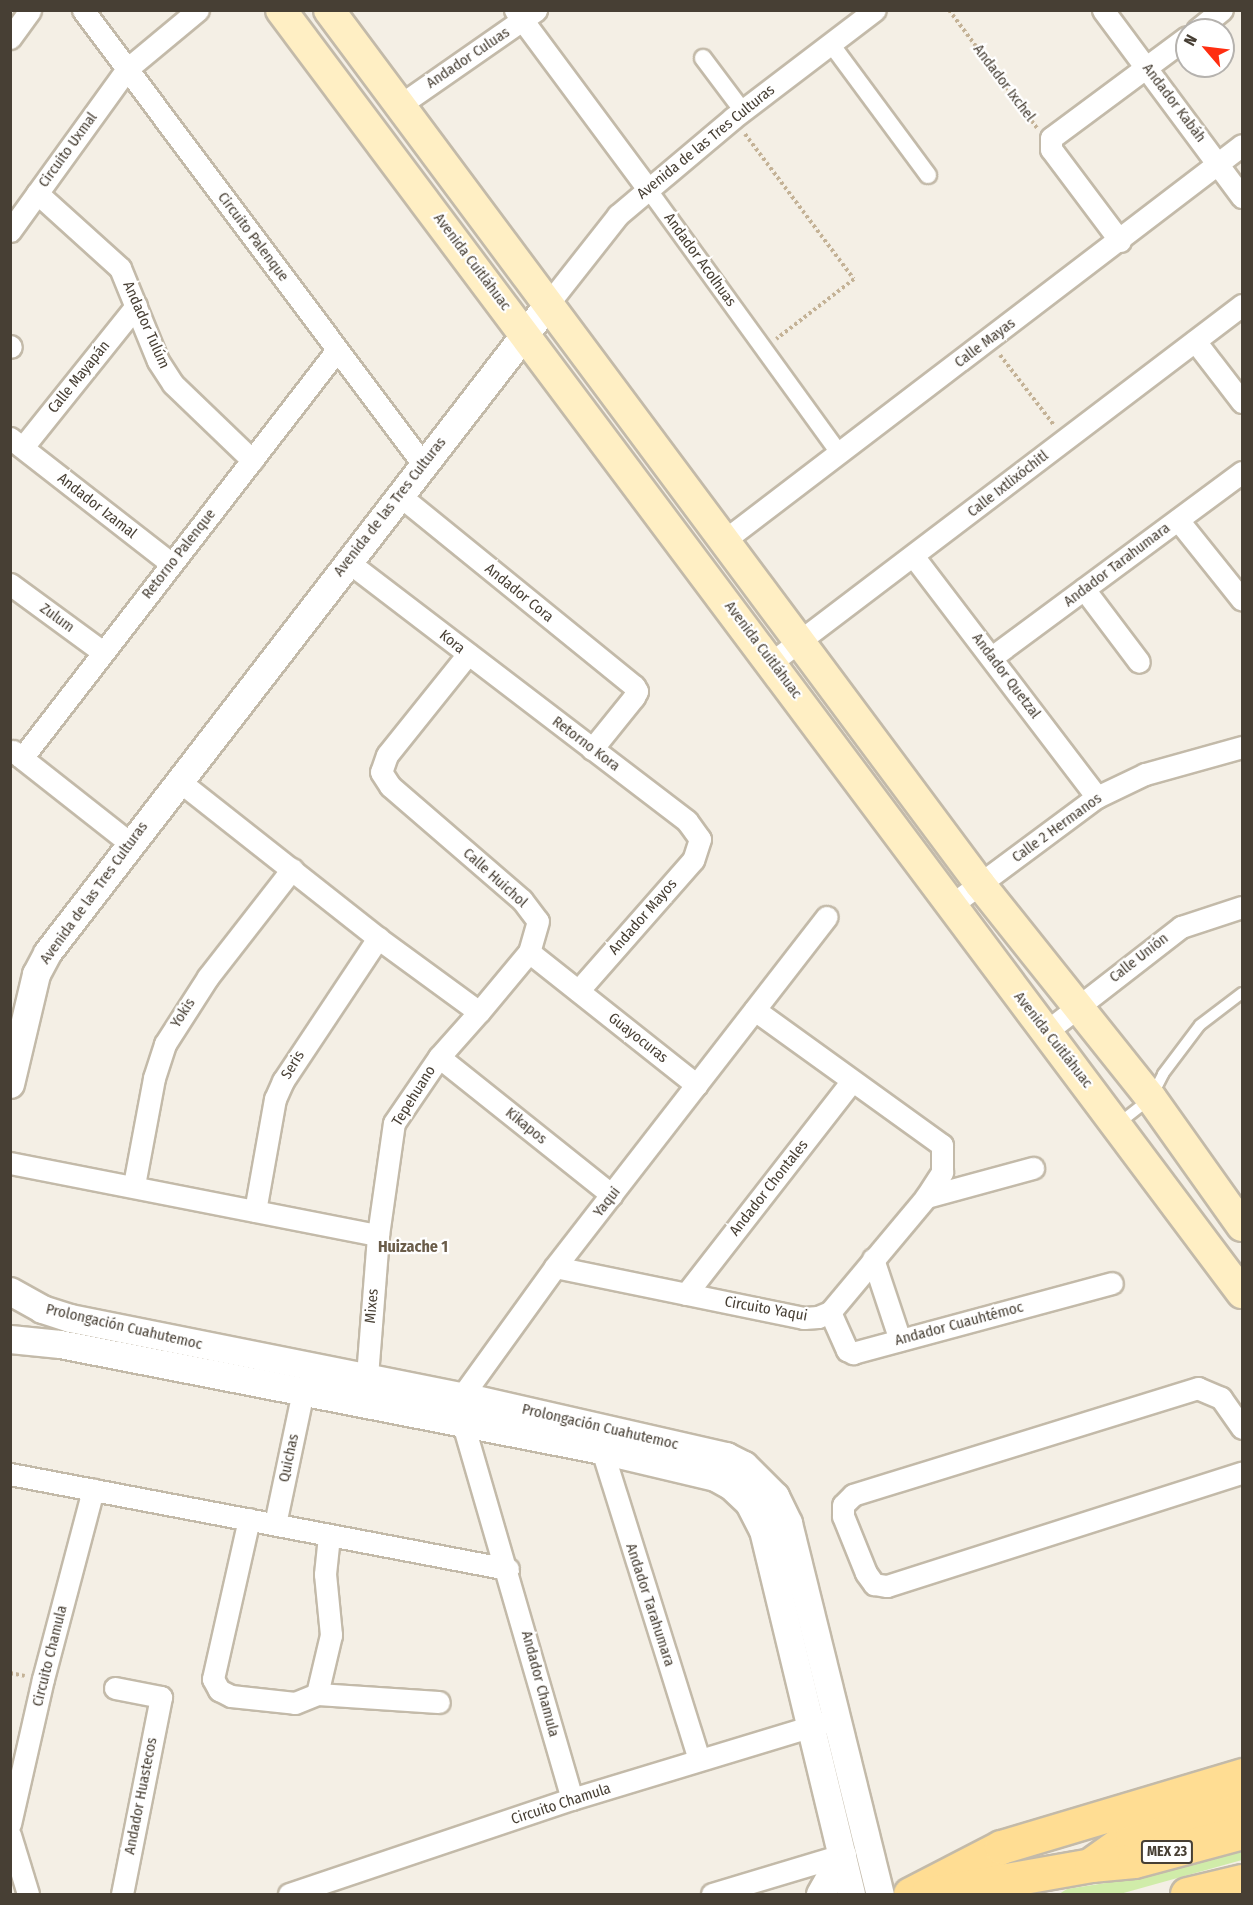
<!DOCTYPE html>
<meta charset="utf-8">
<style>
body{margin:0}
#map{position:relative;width:1253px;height:1905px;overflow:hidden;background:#f4efe5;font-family:"Fira Sans Condensed",sans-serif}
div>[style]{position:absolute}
.green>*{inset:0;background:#d0eca9}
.path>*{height:4px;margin-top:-2px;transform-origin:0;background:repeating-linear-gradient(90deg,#c4b296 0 3px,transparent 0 6px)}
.roads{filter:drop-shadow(2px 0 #c3baa9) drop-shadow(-2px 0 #c3baa9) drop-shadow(0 2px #c3baa9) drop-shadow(0 -2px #c3baa9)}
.service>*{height:10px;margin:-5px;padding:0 5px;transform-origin:5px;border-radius:5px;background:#fff}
.pedestrian>*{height:16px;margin:-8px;padding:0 8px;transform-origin:8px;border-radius:8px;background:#fff}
.minor>*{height:21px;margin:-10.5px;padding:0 10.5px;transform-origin:10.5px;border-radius:10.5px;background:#fff}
.tertiary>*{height:27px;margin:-13.5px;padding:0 13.5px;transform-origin:13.5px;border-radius:13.5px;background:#fff}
.secondary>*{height:30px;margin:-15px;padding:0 15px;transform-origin:15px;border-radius:15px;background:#ffefc4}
.primary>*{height:33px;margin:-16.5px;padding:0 16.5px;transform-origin:16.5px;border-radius:16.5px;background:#ffdd93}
span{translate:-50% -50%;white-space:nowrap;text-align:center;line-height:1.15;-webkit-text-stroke:4.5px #fff;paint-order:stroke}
.shield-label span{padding:2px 4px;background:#fff;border:2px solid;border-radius:4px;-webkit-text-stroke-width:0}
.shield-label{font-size:14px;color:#473f34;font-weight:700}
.street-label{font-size:15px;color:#473f34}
.neighbourhood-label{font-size:16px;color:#6b5d4a;font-weight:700}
.frame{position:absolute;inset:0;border:12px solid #473f34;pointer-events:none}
.north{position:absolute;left:1175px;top:18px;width:60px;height:60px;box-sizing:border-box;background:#fff;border:2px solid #b5b2ae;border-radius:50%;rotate:298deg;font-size:16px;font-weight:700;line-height:24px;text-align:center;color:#473f34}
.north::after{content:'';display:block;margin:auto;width:21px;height:27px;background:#ff2e11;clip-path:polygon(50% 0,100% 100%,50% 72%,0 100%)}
</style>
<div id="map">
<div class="green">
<div style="clip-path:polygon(1242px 1852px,1242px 1860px,1120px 1894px,1059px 1894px,1067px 1889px,1138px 1878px)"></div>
</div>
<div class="path">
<div style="left:949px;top:10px;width:147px;rotate:53.3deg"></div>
<div style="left:745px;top:134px;width:181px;rotate:53.1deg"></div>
<div style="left:854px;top:279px;width:98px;rotate:142.4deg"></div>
<div style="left:1000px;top:355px;width:88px;rotate:52.4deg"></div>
<div style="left:10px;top:1673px;width:15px;rotate:11deg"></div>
</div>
<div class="roads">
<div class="service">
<div style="left:1118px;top:1124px;width:42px;rotate:-38.2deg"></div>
<div style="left:1151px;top:1098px;width:27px;rotate:-63deg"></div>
<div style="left:1163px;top:1074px;width:61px;rotate:-52.9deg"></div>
<div style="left:1200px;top:1025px;width:53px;rotate:-37.3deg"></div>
</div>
<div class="pedestrian">
<div style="left:831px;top:44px;width:163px;rotate:53.5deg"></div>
<div style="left:703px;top:58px;width:65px;rotate:53.1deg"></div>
<div style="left:648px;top:189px;width:326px;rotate:54.1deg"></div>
</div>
<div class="minor">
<div style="left:83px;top:10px;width:567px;rotate:53.17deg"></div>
<div style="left:515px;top:10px;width:223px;rotate:53.4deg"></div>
<div style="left:1103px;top:10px;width:233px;rotate:53.4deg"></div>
<div style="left:1197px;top:30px;width:32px;rotate:-39deg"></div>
<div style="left:10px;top:38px;width:34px;rotate:-54deg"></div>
<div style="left:400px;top:105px;width:166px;rotate:-34.9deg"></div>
<div style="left:37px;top:193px;width:112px;rotate:42.1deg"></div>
<div style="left:120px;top:268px;width:100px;rotate:67.8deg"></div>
<div style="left:158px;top:361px;width:27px;rotate:57deg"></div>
<div style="left:173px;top:384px;width:110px;rotate:43.9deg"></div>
<div style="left:10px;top:231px;width:200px;rotate:-54.2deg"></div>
<div style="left:127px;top:69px;width:92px;rotate:-39.7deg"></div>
<div style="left:1120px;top:241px;width:115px;rotate:-126.9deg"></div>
<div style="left:1051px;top:149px;width:11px;rotate:-90deg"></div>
<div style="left:1051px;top:138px;width:169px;rotate:-36.6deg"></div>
<div style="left:548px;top:304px;width:113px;rotate:-51.8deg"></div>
<div style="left:618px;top:215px;width:150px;rotate:-40.1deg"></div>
<div style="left:733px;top:118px;width:178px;rotate:-37.3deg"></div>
<div style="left:1195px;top:341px;width:77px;rotate:52.4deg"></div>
<div style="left:10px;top:346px;width:1px;rotate:45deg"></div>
<div style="left:10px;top:438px;width:205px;rotate:37.9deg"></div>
<div style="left:23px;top:447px;width:181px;rotate:-51.3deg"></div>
<div style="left:399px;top:495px;width:303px;rotate:39.1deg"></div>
<div style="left:634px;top:686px;width:6px;rotate:59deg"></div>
<div style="left:637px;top:691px;width:7px;rotate:117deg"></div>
<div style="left:634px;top:697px;width:67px;rotate:128.9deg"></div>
<div style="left:1178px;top:520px;width:102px;rotate:51.3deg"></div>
<div style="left:726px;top:539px;width:649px;rotate:-37.36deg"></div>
<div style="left:914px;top:557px;width:302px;rotate:52.7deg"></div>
<div style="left:347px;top:561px;width:428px;rotate:37.4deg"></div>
<div style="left:687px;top:821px;width:22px;rotate:54deg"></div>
<div style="left:700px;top:839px;width:22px;rotate:108deg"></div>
<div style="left:693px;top:860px;width:174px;rotate:131.3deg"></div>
<div style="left:10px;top:584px;width:115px;rotate:36.2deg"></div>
<div style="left:1084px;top:589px;width:91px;rotate:53deg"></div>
<div style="left:468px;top:654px;width:129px;rotate:128.7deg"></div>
<div style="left:387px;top:755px;width:18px;rotate:109deg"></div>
<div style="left:381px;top:772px;width:17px;rotate:57deg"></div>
<div style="left:390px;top:786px;width:174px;rotate:40.8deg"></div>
<div style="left:522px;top:900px;width:26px;rotate:53deg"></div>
<div style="left:538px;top:921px;width:32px;rotate:106deg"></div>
<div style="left:529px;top:952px;width:78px;rotate:129.8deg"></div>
<div style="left:992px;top:657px;width:311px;rotate:-36.5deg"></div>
<div style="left:772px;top:662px;width:590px;rotate:-37.22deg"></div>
<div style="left:13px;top:751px;width:149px;rotate:38.2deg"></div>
<div style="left:22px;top:758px;width:515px;rotate:-52.33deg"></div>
<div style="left:950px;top:906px;width:183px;rotate:-36.6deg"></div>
<div style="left:1097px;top:797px;width:53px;rotate:-25.6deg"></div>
<div style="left:1145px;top:774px;width:101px;rotate:-15.6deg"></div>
<div style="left:529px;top:952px;width:214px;rotate:38.4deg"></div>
<div style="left:1047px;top:1031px;width:170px;rotate:-37.8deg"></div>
<div style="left:1181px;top:927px;width:64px;rotate:-18.2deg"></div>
<div style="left:439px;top:1057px;width:221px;rotate:38.6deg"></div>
<div style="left:10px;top:1163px;width:375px;rotate:11.1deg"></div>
<div style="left:378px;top:1235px;width:113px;rotate:-81.9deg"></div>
<div style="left:394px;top:1123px;width:80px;rotate:-55.7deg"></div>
<div style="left:439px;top:1057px;width:60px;rotate:-48.4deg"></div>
<div style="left:479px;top:1012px;width:125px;rotate:-143.8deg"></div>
<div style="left:378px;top:938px;width:253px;rotate:-141.7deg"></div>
<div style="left:134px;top:1185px;width:109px;rotate:-79.4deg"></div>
<div style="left:154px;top:1078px;width:36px;rotate:-72deg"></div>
<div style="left:165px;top:1044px;width:80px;rotate:-57.3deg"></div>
<div style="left:208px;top:977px;width:137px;rotate:-52.1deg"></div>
<div style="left:926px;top:1197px;width:111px;rotate:-15.2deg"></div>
<div style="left:255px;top:1211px;width:114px;rotate:-79.9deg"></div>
<div style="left:275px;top:1099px;width:20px;rotate:-66deg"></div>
<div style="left:283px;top:1081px;width:172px;rotate:-56.4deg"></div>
<div style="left:873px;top:1259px;width:85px;rotate:71.6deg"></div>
<div style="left:555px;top:1267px;width:254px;rotate:11.6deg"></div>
<div style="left:804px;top:1318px;width:14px;rotate:-4deg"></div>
<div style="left:818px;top:1317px;width:13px;rotate:-23deg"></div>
<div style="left:830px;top:1312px;width:150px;rotate:-50.1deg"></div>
<div style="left:926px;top:1197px;width:30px;rotate:-57deg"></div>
<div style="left:942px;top:1172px;width:27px;rotate:-90deg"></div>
<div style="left:942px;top:1145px;width:231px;rotate:-144.2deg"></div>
<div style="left:686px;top:1294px;width:269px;rotate:-52.1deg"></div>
<div style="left:830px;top:1312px;width:42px;rotate:65.9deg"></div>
<div style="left:847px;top:1350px;width:7px;rotate:27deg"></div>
<div style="left:853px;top:1353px;width:268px;rotate:-15.1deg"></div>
<div style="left:367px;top:1376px;width:141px;rotate:-85.5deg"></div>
<div style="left:1242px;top:1428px;width:37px;rotate:-125deg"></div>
<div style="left:1221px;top:1398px;width:25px;rotate:-157deg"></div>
<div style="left:1198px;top:1388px;width:361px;rotate:162.8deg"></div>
<div style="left:853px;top:1495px;width:14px;rotate:135deg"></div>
<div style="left:843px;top:1505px;width:11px;rotate:90deg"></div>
<div style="left:843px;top:1516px;width:61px;rotate:68deg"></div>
<div style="left:866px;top:1573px;width:14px;rotate:54deg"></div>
<div style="left:874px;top:1584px;width:13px;rotate:9deg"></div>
<div style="left:887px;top:1586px;width:373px;rotate:-17.7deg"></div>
<div style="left:602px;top:1450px;width:324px;rotate:72.6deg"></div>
<div style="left:10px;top:1474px;width:507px;rotate:10.8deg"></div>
<div style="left:249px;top:1519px;width:164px;rotate:102.7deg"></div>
<div style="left:213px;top:1679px;width:13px;rotate:61deg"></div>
<div style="left:219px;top:1690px;width:13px;rotate:27deg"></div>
<div style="left:231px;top:1696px;width:64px;rotate:6.2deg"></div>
<div style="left:295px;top:1703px;width:24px;rotate:-22deg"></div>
<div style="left:317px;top:1694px;width:61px;rotate:-76.7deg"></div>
<div style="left:331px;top:1635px;width:61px;rotate:-95.6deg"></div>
<div style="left:325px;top:1574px;width:39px;rotate:-84deg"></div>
<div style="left:275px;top:1524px;width:136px;rotate:-78.1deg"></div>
<div style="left:115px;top:1688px;width:47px;rotate:11.1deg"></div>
<div style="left:161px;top:1697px;width:201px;rotate:101.2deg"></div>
<div style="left:317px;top:1694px;width:122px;rotate:3.8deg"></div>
<div style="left:572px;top:1799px;width:391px;rotate:-106.2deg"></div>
<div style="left:463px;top:1424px;width:28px;rotate:-92deg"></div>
<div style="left:462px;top:1396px;width:159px;rotate:-54.2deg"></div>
<div style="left:555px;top:1267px;width:443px;rotate:-52.2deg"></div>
<div style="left:10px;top:1824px;width:149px;rotate:-77.2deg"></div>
<div style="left:43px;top:1679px;width:196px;rotate:-75.2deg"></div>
<div style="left:10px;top:1835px;width:62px;rotate:73deg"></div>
<div style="left:289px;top:1894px;width:299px;rotate:-18.6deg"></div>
<div style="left:572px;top:1799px;width:264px;rotate:-16.9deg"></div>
<div style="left:712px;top:1894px;width:136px;rotate:-16.7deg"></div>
</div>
<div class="tertiary">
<div style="left:10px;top:1084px;width:113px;rotate:-76.7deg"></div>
<div style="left:36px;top:974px;width:24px;rotate:-62deg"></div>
<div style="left:47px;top:953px;width:820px;rotate:-52.33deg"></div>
<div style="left:10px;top:1291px;width:37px;rotate:29deg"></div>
<div style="left:42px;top:1309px;width:29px;rotate:18deg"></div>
<div style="left:70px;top:1318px;width:400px;rotate:11.3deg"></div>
<div style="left:462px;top:1396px;width:271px;rotate:12.8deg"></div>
<div style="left:726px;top:1456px;width:20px;rotate:27deg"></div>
<div style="left:744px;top:1465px;width:44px;rotate:45deg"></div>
<div style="left:775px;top:1496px;width:30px;rotate:64deg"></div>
<div style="left:788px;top:1523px;width:382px;rotate:76.1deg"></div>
<div style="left:10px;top:1339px;width:50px;rotate:5.7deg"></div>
<div style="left:60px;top:1344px;width:552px;rotate:11.07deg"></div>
<div style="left:602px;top:1450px;width:116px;rotate:13.4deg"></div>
<div style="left:715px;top:1477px;width:18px;rotate:29deg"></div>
<div style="left:731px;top:1486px;width:25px;rotate:43deg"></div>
<div style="left:749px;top:1503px;width:30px;rotate:63deg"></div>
<div style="left:763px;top:1530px;width:374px;rotate:76.4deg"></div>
<div style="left:820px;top:1894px;width:45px;rotate:-60.6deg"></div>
</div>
<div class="secondary">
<div style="left:281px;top:10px;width:1603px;rotate:53.17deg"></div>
<div style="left:329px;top:10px;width:1090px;rotate:53.32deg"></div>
<div style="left:980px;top:884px;width:274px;rotate:51.4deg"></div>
<div style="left:1151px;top:1098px;width:157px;rotate:54.6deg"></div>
</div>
<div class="primary">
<div style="left:1090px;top:1865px;width:52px;rotate:-35.5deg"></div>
<div style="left:1132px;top:1835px;width:115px;rotate:-17.7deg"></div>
<div style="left:910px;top:1894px;width:102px;rotate:-27.3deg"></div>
<div style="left:1001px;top:1847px;width:252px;rotate:-16.6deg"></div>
<div style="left:927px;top:1894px;width:167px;rotate:-10deg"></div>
<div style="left:1091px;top:1865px;width:43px;rotate:-5.3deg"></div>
<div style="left:1134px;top:1861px;width:112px;rotate:-15deg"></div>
<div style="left:1187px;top:1894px;width:57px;rotate:-13.3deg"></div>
</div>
</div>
<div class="shield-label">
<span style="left:1167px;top:1852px">MEX 23</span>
</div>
<div class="street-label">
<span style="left:468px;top:58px;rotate:-34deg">Andador Culuas</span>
<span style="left:1004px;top:83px;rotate:53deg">Andador Ixchel</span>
<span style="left:1174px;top:103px;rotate:53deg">Andador Kabáh</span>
<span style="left:706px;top:142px;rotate:-39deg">Avenida de las Tres Culturas</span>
<span style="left:68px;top:150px;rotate:-54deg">Circuito Uxmal</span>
<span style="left:253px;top:237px;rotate:53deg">Circuito Palenque</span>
<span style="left:700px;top:260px;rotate:54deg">Andador Acolhuas</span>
<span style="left:472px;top:262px;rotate:53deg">Avenida Cuitláhuac</span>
<span style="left:146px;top:325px;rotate:66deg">Andador Tulúm</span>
<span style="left:985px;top:343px;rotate:-37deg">Calle Mayas</span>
<span style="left:79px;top:377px;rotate:-51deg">Calle Mayapán</span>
<span style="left:1008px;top:484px;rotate:-38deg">Calle Ixtlixóchitl</span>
<span style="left:97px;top:506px;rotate:38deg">Andador Izamal</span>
<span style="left:390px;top:507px;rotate:-52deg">Avenida de las Tres Culturas</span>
<span style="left:179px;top:554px;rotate:-52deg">Retorno Palenque</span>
<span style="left:1117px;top:565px;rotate:-37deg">Andador Tarahumara</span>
<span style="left:519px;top:593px;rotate:39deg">Andador Cora</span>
<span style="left:57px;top:618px;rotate:36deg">Zulum</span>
<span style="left:452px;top:642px;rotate:39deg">Kora</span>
<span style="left:763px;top:650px;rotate:53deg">Avenida Cuitláhuac</span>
<span style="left:1006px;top:676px;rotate:53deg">Andador Quetzal</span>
<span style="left:586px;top:744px;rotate:37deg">Retorno Kora</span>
<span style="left:1057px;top:828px;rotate:-36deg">Calle 2 Hermanos</span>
<span style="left:495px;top:878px;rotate:42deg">Calle Huichol</span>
<span style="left:94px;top:893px;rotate:-54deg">Avenida de las Tres Culturas</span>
<span style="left:643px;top:917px;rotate:-49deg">Andador Mayos</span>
<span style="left:1139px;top:958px;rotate:-38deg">Calle Unión</span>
<span style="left:183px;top:1013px;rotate:-57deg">Yokis</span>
<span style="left:638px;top:1038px;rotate:38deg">Guayocuras</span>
<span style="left:1053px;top:1040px;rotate:52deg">Avenida Cuitláhuac</span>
<span style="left:293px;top:1065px;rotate:-59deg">Seris</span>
<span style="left:414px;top:1096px;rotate:-58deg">Tepehuano</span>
<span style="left:526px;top:1126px;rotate:39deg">Kikapos</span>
<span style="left:769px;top:1188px;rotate:-52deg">Andador Chontales</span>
<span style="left:607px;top:1202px;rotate:-52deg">Yaqui</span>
<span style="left:372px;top:1306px;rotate:-85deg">Mixes</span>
<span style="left:766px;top:1309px;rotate:10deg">Circuito Yaqui</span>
<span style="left:959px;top:1324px;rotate:-15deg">Andador Cuauhtémoc</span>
<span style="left:124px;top:1327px;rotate:13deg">Prolongación Cuahutemoc</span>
<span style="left:600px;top:1427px;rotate:13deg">Prolongación Cuahutemoc</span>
<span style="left:289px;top:1458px;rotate:-78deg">Quichas</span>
<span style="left:650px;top:1605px;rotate:72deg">Andador Tarahumara</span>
<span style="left:50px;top:1656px;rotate:-76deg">Circuito Chamula</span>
<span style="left:540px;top:1684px;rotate:75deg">Andador Chamula</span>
<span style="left:141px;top:1796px;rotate:-79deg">Andador Huastecos</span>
<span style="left:561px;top:1804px;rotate:-18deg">Circuito Chamula</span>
</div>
<div class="neighbourhood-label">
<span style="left:413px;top:1247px">Huizache 1</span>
</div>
<div class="frame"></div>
<div class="north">N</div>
</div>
